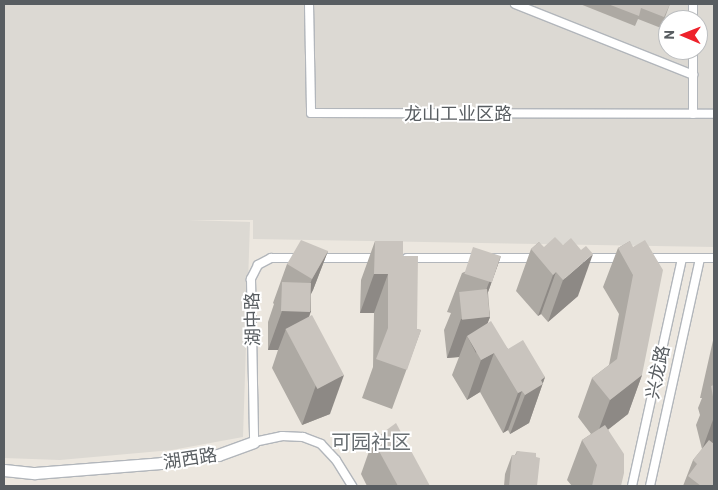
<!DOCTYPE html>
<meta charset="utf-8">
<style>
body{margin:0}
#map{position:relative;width:718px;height:490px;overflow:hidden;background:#ece7df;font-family:Barlow,"Noto Sans SC",sans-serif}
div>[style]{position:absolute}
.industrial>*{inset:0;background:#dcd9d3}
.roads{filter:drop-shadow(1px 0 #b2b6bb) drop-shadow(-1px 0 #b2b6bb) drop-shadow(0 1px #b2b6bb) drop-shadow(0 -1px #b2b6bb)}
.street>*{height:8px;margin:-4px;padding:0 4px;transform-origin:4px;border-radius:4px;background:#fff}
.secondary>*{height:11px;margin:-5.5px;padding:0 5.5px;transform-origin:5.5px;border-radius:5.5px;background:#fff}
.wall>*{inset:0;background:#ada9a3}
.shaded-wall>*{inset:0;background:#8d8985}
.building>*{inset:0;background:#c9c4be;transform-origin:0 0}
span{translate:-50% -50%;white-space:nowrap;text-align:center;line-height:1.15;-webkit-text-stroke:4px #fff;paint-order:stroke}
.street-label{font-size:18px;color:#585d61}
.quarter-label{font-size:20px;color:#696f73}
.frame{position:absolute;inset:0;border:5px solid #585d61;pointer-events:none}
.north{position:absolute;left:658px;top:10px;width:50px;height:50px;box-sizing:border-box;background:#fff;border:1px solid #bcbec0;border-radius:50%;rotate:271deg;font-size:14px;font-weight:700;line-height:20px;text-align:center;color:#585d61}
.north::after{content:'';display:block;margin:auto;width:18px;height:22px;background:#ee222b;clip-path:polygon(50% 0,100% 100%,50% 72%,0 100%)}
</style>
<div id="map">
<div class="industrial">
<div style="clip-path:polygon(evenodd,4px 4px,714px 4px,714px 247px,253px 239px,253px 220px,188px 220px,250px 222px,243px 437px,172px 450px,60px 460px,4px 458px,4px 4px,668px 20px,698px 20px,698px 50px,668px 50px,668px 20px)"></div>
</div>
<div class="roads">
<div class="street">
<div style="left:309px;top:4px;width:109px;rotate:88.9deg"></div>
<div style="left:311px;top:113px;width:403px;rotate:0.1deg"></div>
<div style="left:515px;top:4px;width:192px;rotate:21.7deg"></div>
<div style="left:693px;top:20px;width:16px;rotate:-90deg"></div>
<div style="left:693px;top:50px;width:64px;rotate:90deg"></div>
<div style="left:301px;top:258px;width:30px;rotate:180deg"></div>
<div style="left:271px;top:258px;width:15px;rotate:152deg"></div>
<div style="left:258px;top:265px;width:16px;rotate:117deg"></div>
<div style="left:251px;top:279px;width:163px;rotate:88.9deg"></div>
<div style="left:254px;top:442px;width:29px;rotate:-12deg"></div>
<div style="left:282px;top:436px;width:21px;rotate:3deg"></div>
<div style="left:303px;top:437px;width:19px;rotate:21deg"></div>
<div style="left:321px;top:444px;width:22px;rotate:47deg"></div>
<div style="left:336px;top:460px;width:31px;rotate:58deg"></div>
<div style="left:315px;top:258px;width:63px"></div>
<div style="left:407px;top:258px;width:71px"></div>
<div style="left:490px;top:258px;width:46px"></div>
<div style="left:582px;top:258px;width:41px"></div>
<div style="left:647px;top:258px;width:67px"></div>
<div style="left:632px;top:486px;width:233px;rotate:-77.6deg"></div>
<div style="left:650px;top:486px;width:233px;rotate:-77.6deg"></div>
</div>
<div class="secondary">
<div style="left:4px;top:470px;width:31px;rotate:6deg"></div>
<div style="left:35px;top:473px;width:126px;rotate:-4.5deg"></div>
<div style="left:161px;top:463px;width:58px;rotate:-8deg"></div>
<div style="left:218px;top:455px;width:38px;rotate:-20deg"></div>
</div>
</div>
<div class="wall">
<div style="clip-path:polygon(580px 4px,670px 4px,661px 28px,638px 19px,635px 26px)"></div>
<div style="clip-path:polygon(375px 241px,403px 256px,417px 329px,421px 330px,392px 409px,362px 398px,373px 367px,374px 313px,360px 313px,361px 280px)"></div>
<div style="clip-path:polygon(630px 241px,642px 375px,628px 414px,608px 429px,621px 486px,572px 486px,567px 480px,582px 440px,591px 434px,578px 417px,592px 378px,609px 365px,619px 314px,603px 287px,618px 248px)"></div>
<div style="clip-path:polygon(539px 242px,578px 296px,548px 322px,541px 314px,538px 316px,516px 291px,531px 249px)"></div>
<div style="clip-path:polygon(328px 251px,313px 290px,311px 294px,311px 311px,309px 317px,330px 414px,302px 425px,272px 368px,278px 350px,268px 350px,268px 322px,274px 304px,273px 303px,287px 264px)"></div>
<div style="clip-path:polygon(501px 256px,488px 292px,490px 317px,487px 324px,508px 349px,545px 377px,529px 423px,510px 434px,508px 430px,503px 433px,480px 392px,467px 400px,452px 375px,459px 357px,447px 358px,444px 330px,451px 313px,447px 312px,462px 273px)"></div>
<div style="clip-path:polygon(714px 336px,714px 486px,683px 486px,693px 460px,702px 449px,696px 425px,700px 415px,698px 408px,702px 398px,700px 398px)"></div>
<div style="clip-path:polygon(373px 440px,430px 486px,367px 486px,361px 474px)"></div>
<div style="clip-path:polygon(517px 451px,536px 457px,537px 486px,504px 486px,505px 474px,512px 455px,515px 455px)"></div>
</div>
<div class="shaded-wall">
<div style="clip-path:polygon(328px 251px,313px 290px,302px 311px,311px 311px,297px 349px,286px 329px,278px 350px,268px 350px,282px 311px,300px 311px,312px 279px)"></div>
<div style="clip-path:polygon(593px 254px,578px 296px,548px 322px,563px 280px)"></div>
<div style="clip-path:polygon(501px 256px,487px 295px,490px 317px,476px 353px,467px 336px,459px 357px,447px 358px,461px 319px,476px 318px,488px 285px)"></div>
<div style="clip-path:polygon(556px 272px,541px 314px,538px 316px,553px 275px)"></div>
<div style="clip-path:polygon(374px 274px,388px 274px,374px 313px,360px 313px)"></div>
<div style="clip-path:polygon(494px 353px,480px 392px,467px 400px,481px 360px)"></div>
<div style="clip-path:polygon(344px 375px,330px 414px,302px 425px,316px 385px)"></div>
<div style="clip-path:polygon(642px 375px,628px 414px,595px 440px,610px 400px)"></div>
<div style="clip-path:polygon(545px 377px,529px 423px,510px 434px,525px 395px,541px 380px)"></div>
<div style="clip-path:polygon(522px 391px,508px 430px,503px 433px,518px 393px)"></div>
<div style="clip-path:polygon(714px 417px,714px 448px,702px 450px)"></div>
</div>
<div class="building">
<div style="clip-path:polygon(608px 4px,670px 4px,664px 17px,641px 8px,639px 16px)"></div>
<div style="clip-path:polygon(555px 237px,563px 245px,571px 238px,581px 250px,586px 246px,593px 254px,563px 280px,556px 272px,553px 275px,531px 249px,539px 242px,544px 247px)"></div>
<div style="clip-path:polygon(301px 240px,328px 251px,312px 279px,287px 264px)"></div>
<div style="clip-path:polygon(645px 240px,663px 270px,642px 375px,610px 400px,592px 378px,617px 359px,633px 275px,618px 248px,630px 241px,633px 247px)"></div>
<div style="clip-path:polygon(375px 241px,403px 241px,403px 256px,418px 256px,417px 329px,421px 330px,407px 370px,376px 359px,388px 328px,388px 274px,374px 274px)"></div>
<div style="left:473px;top:247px;width:29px;height:28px;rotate:18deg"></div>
<div style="left:282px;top:282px;width:29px;height:29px;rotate:2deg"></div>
<div style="left:487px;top:289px;width:28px;height:28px;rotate:84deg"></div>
<div style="left:312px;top:315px;width:68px;height:30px;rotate:62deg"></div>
<div style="clip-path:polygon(491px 321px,508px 349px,523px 340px,545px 377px,541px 380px,543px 384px,525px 395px,522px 391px,518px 393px,494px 353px,481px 360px,467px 336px)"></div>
<div style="clip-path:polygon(714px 385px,714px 402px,711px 386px)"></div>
<div style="clip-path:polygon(396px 423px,430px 486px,398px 486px,373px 440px)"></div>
<div style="clip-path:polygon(605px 425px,624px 454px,624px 473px,621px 486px,592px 486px,597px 465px,582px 440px)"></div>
<div style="clip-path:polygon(709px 440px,714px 444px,714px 486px,701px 486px,688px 476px,697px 464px,693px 460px)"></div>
<div style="clip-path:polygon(517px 451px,536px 453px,536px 457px,540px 458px,537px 486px,509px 486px,512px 455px,516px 455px)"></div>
</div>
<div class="street-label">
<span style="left:458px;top:113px">龙山工业区路</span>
<span style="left:252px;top:319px;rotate:-91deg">湖中路</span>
<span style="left:657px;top:372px;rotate:-78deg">兴龙路</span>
<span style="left:190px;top:458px;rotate:-9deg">湖西路</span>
</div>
<div class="quarter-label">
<span style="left:371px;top:441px">可园社区</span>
</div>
<div class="frame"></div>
<div class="north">N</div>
</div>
